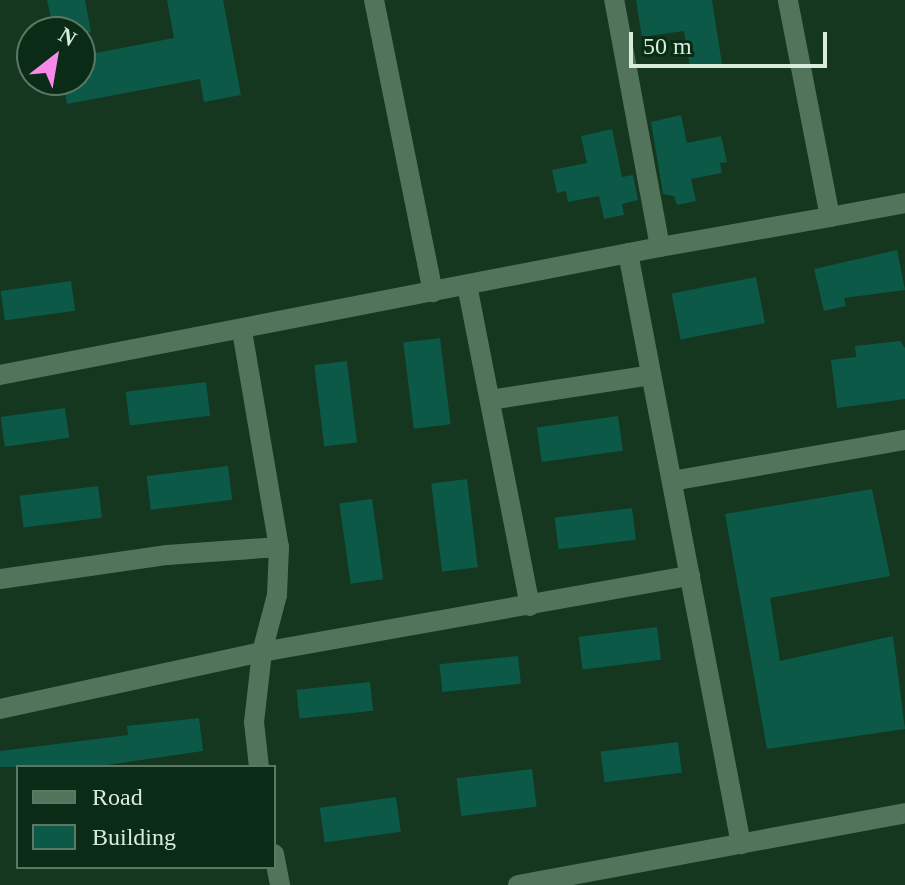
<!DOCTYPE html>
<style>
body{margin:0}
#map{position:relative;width:905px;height:885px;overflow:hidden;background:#15361f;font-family:Georgia,serif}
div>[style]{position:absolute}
.building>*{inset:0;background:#0c5947;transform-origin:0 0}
.minor>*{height:20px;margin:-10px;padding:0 10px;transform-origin:10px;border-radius:10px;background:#51745a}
span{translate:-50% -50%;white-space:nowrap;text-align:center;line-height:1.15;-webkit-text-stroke:8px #0a2c16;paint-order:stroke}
.legend{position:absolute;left:16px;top:765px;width:260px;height:104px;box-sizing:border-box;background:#0a2c16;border:2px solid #5c7865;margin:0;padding:10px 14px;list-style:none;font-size:24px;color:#d8ebdc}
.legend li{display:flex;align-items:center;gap:16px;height:40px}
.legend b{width:40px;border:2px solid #5c7865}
.north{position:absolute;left:16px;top:16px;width:80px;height:80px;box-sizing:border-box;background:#0a2c16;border:2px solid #5c7865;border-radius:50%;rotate:31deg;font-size:22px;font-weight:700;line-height:32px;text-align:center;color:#d8ebdc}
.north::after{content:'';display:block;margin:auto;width:28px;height:36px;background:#f888ea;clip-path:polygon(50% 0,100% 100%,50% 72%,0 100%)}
.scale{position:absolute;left:629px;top:32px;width:198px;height:36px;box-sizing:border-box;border:4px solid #d8ebdc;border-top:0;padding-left:10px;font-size:24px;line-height:28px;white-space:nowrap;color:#d8ebdc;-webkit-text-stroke:6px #0a2c16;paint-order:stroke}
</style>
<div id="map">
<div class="building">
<div style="clip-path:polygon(47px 0,85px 0,91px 32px,54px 32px)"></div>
<div style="clip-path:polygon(167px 0,223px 0,241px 95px,204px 102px,200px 79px,67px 104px,63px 80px,80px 80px,80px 56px,174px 38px)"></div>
<div style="clip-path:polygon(636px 0,712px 0,722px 64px,690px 68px,684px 31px,642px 37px)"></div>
<div style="clip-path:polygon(681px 115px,687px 143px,721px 136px,727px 162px,720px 163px,722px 173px,691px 179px,696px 201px,677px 205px,674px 196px,663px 194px,651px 122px)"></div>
<div style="clip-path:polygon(612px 129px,622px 177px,633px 175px,638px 200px,622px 204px,624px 215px,604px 219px,599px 196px,568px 202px,566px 191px,557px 193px,552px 170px,587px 163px,581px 136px)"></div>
<div style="clip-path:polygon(897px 250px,905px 290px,844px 298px,846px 306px,824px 311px,814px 269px)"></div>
<div style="left:756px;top:277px;width:47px;height:86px;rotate:79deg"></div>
<div style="left:71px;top:281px;width:30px;height:71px;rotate:82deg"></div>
<div style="left:440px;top:338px;width:87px;height:37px;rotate:83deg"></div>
<div style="clip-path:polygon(900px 341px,905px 348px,905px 399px,837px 408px,831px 360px,856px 357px,855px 346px)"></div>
<div style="left:347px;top:361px;width:82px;height:33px;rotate:83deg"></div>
<div style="left:206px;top:382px;width:34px;height:81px;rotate:83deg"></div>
<div style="left:65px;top:408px;width:30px;height:65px;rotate:82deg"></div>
<div style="left:618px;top:416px;width:35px;height:82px;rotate:82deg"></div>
<div style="left:228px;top:466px;width:34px;height:82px;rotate:83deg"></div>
<div style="left:467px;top:479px;width:89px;height:36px;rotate:83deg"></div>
<div style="left:98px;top:486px;width:32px;height:79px;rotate:83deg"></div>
<div style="clip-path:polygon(872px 489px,890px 576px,770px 598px,780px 661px,893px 636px,905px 729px,767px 749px,725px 514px)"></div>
<div style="left:372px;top:499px;width:81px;height:33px;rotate:82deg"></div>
<div style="left:632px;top:508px;width:32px;height:78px;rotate:83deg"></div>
<div style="left:657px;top:627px;width:33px;height:79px;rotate:83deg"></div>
<div style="left:518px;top:656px;width:28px;height:79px;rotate:84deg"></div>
<div style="left:370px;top:682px;width:29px;height:74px;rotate:84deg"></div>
<div style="clip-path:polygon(199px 718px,203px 751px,93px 767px,0 767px,0 751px,128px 735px,127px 726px)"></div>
<div style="left:678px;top:742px;width:31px;height:78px;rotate:83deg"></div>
<div style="left:532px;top:769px;width:38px;height:76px;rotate:83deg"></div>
<div style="left:396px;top:797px;width:35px;height:77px;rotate:82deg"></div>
</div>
<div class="minor">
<div style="left:374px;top:0;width:298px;rotate:78.6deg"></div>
<div style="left:830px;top:217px;width:76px;rotate:-10.6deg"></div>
<div style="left:660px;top:247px;width:173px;rotate:-10deg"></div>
<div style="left:830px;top:217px;width:221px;rotate:-101deg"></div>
<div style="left:628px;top:253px;width:602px;rotate:79.18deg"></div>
<div style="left:467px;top:285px;width:327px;rotate:78.9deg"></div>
<div style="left:242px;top:331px;width:219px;rotate:80.3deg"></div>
<div style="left:0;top:375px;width:672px;rotate:-10.98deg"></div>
<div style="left:660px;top:247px;width:251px;rotate:-100.5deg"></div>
<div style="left:490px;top:400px;width:163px;rotate:-8.8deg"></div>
<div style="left:672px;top:481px;width:237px;rotate:-10deg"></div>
<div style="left:0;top:579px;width:169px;rotate:-8.2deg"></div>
<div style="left:167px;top:555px;width:112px;rotate:-4.1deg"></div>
<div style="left:279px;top:547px;width:48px;rotate:92.4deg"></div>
<div style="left:277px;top:595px;width:59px;rotate:104.7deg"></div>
<div style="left:262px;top:652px;width:70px;rotate:96.5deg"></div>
<div style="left:254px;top:722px;width:45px;rotate:83.7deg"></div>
<div style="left:0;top:709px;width:268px;rotate:-12.3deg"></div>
<div style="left:262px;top:652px;width:435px;rotate:-10.1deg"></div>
<div style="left:274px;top:854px;width:32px;rotate:79deg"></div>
<div style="left:518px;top:885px;width:394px;rotate:-10.5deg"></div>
</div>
<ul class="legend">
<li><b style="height:10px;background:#51745a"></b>Road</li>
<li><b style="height:22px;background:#0c5947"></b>Building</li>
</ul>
<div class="north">N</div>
<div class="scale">50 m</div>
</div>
